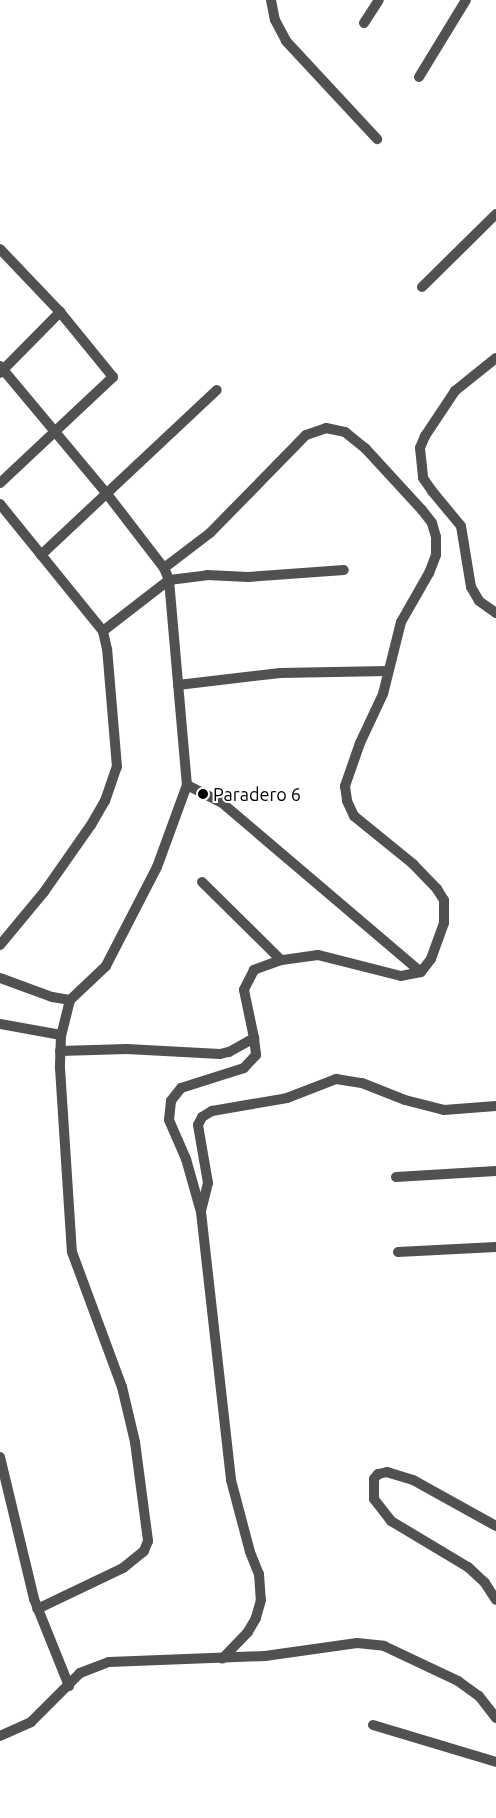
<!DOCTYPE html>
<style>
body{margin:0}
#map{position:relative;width:496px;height:1818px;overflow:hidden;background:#fff;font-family:Ubuntu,sans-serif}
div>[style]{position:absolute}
.minor>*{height:10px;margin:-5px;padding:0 5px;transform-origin:5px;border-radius:5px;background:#515151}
.dots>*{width:14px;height:14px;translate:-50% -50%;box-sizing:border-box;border:2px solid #fff;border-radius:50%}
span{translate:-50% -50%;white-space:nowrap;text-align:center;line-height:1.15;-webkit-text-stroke:4px #fff;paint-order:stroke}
.poi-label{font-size:18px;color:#000}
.left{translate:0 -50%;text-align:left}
</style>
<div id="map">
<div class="minor">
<div style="left:271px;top:0;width:20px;rotate:79deg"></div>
<div style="left:275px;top:20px;width:24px;rotate:62deg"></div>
<div style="left:286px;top:41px;width:134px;rotate:47.1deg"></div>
<div style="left:364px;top:23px;width:27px;rotate:-57deg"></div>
<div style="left:419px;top:77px;width:90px;rotate:-58.6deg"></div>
<div style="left:0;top:249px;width:87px;rotate:46.4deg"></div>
<div style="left:60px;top:312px;width:84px;rotate:50.8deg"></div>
<div style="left:113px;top:377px;width:155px;rotate:136.8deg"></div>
<div style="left:422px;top:287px;width:104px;rotate:-44.6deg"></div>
<div style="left:496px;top:358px;width:53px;rotate:141.2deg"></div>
<div style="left:455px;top:391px;width:54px;rotate:123.7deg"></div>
<div style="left:425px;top:436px;width:13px;rotate:113deg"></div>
<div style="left:420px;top:448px;width:30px;rotate:84deg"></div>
<div style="left:423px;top:478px;width:16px;rotate:55deg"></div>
<div style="left:432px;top:491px;width:45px;rotate:50.4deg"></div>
<div style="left:461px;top:526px;width:62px;rotate:80.7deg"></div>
<div style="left:471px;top:587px;width:16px;rotate:60deg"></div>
<div style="left:479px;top:601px;width:21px;rotate:35deg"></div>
<div style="left:0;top:366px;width:167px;rotate:50.1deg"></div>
<div style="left:107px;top:494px;width:93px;rotate:52.4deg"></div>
<div style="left:164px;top:568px;width:13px;rotate:67deg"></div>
<div style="left:169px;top:580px;width:206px;rotate:85deg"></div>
<div style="left:187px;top:785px;width:87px;rotate:110.1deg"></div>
<div style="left:157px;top:867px;width:111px;rotate:117.3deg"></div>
<div style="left:106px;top:966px;width:50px;rotate:136.6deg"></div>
<div style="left:70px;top:1000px;width:36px;rotate:104deg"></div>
<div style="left:61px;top:1035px;width:33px;rotate:92deg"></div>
<div style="left:60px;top:1068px;width:184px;rotate:86.3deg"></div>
<div style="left:72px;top:1252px;width:144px;rotate:69.7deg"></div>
<div style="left:122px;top:1387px;width:57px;rotate:76.7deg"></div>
<div style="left:135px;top:1442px;width:100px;rotate:82.5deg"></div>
<div style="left:148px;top:1541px;width:11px;rotate:112deg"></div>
<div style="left:144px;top:1551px;width:27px;rotate:141deg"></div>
<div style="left:123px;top:1568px;width:95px;rotate:154.5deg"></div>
<div style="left:0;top:373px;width:86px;rotate:-45.5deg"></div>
<div style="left:0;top:504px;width:164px;rotate:51deg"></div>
<div style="left:41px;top:555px;width:241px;rotate:-43.2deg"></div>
<div style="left:164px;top:568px;width:58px;rotate:-37.3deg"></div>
<div style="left:210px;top:533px;width:137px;rotate:-45.6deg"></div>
<div style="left:306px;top:435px;width:21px;rotate:-19deg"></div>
<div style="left:326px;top:428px;width:19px;rotate:12deg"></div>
<div style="left:345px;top:432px;width:26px;rotate:39deg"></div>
<div style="left:365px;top:448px;width:84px;rotate:47.4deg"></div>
<div style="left:422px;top:510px;width:16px;rotate:52deg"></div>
<div style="left:432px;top:523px;width:15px;rotate:74deg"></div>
<div style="left:436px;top:537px;width:18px;rotate:90deg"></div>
<div style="left:436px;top:555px;width:19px;rotate:111deg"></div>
<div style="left:429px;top:573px;width:56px;rotate:119.7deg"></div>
<div style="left:401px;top:622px;width:74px;rotate:104deg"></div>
<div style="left:383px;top:694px;width:54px;rotate:115.1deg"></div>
<div style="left:360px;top:743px;width:46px;rotate:109.2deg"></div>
<div style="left:345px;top:786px;width:15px;rotate:82deg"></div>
<div style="left:347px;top:801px;width:17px;rotate:65deg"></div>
<div style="left:354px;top:816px;width:76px;rotate:39.1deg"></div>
<div style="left:413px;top:864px;width:35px;rotate:46deg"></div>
<div style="left:437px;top:889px;width:13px;rotate:58deg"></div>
<div style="left:444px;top:900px;width:23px;rotate:90deg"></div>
<div style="left:444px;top:923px;width:38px;rotate:110deg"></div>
<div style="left:431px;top:959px;width:16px;rotate:128deg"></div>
<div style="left:421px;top:972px;width:20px;rotate:169deg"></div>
<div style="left:401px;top:976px;width:86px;rotate:-165.8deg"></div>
<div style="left:318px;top:955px;width:37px;rotate:172deg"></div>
<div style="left:281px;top:960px;width:29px;rotate:160deg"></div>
<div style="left:254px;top:970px;width:22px;rotate:117deg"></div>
<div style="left:244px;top:990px;width:49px;rotate:78.2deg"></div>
<div style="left:254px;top:1038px;width:17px;rotate:83deg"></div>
<div style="left:256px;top:1055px;width:18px;rotate:133deg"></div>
<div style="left:244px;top:1068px;width:66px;rotate:162.4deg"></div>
<div style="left:181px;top:1088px;width:16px;rotate:128deg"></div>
<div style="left:171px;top:1101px;width:19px;rotate:96deg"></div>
<div style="left:169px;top:1120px;width:43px;rotate:66.4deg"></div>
<div style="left:186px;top:1159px;width:55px;rotate:74.2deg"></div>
<div style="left:201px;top:1212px;width:270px;rotate:83.6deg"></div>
<div style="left:231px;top:1480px;width:74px;rotate:75.2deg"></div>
<div style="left:250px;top:1552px;width:24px;rotate:68deg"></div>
<div style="left:259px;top:1574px;width:26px;rotate:86deg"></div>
<div style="left:261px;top:1600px;width:19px;rotate:106deg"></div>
<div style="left:256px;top:1618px;width:16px;rotate:120deg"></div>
<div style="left:248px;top:1632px;width:37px;rotate:134deg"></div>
<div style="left:178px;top:685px;width:103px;rotate:-6.7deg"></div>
<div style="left:280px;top:673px;width:108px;rotate:-1.1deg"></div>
<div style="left:187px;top:785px;width:38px;rotate:27deg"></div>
<div style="left:221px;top:802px;width:262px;rotate:40.4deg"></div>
<div style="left:202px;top:882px;width:111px;rotate:44.6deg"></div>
<div style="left:0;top:945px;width:69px;rotate:-50.3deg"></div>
<div style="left:44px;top:892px;width:82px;rotate:-55deg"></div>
<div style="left:91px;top:825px;width:28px;rotate:-60deg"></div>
<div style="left:105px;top:801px;width:36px;rotate:-71deg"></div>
<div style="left:117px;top:767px;width:118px;rotate:-94.8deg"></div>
<div style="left:107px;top:649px;width:18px;rotate:-103deg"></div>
<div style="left:103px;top:631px;width:83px;rotate:-37.7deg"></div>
<div style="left:169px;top:580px;width:38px;rotate:-7deg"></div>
<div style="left:207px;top:575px;width:41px;rotate:2.8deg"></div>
<div style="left:248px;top:577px;width:96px;rotate:-4.2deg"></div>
<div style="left:0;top:978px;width:55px;rotate:20.1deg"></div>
<div style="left:52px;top:997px;width:18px;rotate:9deg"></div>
<div style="left:0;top:1024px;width:62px;rotate:10.2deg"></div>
<div style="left:60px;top:1051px;width:67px;rotate:-1.7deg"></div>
<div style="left:127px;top:1049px;width:93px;rotate:3.1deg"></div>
<div style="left:220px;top:1054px;width:9px;rotate:-13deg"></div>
<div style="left:229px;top:1052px;width:29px;rotate:-29deg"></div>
<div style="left:396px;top:1177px;width:100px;rotate:-3.4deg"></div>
<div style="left:201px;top:1211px;width:29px;rotate:-76deg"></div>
<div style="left:208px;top:1183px;width:59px;rotate:-99.8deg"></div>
<div style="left:198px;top:1125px;width:9px;rotate:-63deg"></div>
<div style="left:202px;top:1117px;width:12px;rotate:-31deg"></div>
<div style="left:212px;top:1111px;width:76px;rotate:-9.8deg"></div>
<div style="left:287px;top:1098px;width:53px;rotate:-21.2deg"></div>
<div style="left:336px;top:1079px;width:26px;rotate:9deg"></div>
<div style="left:362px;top:1083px;width:46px;rotate:21.6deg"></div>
<div style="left:405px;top:1100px;width:40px;rotate:14.4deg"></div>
<div style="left:444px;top:1110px;width:52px;rotate:-4.4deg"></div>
<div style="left:398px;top:1252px;width:98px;rotate:-2.9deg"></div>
<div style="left:0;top:1457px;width:146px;rotate:76.5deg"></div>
<div style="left:34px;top:1599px;width:94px;rotate:68.1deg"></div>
<div style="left:496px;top:1526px;width:95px;rotate:-151deg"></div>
<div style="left:413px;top:1480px;width:27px;rotate:-163deg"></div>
<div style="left:387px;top:1472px;width:9px;rotate:167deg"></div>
<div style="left:378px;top:1474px;width:6px;rotate:129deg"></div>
<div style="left:374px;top:1479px;width:20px;rotate:90deg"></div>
<div style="left:374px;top:1499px;width:28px;rotate:52deg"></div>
<div style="left:391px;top:1521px;width:90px;rotate:30.9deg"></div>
<div style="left:468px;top:1567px;width:23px;rotate:43deg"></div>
<div style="left:485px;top:1583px;width:20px;rotate:57deg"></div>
<div style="left:373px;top:1725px;width:128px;rotate:16.7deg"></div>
<div style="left:0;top:1736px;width:34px;rotate:-24deg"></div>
<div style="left:31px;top:1722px;width:69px;rotate:-45deg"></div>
<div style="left:80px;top:1673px;width:31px;rotate:-21deg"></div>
<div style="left:109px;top:1662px;width:156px;rotate:-2.2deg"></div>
<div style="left:265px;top:1656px;width:93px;rotate:-8deg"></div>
<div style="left:357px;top:1643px;width:27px;rotate:6deg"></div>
<div style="left:384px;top:1646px;width:82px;rotate:25.3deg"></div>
<div style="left:458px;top:1681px;width:26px;rotate:36deg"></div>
<div style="left:479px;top:1696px;width:28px;rotate:52deg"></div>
</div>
<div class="dots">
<div style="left:203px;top:794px;background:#000"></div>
</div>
<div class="poi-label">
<span class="left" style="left:213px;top:794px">Paradero 6</span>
</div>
</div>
